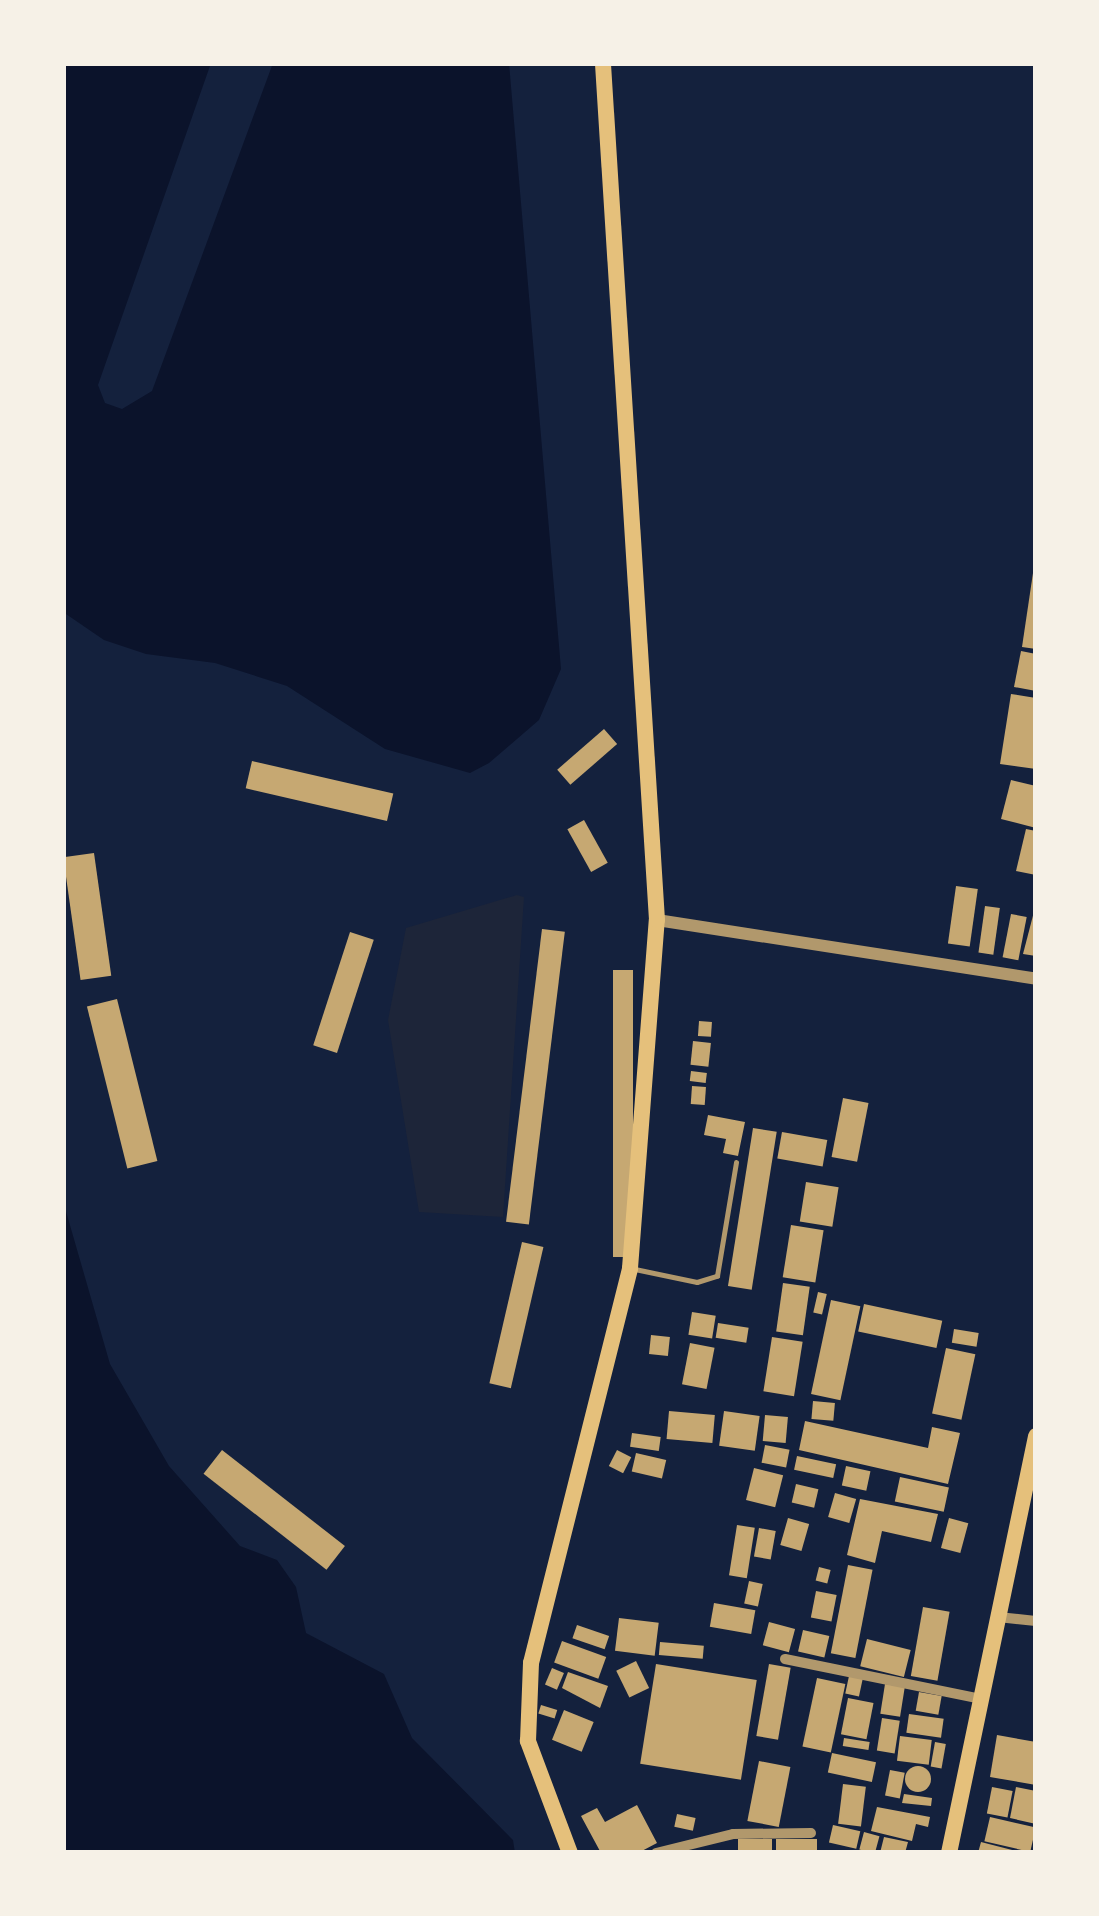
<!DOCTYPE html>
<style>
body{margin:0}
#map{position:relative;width:1099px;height:1916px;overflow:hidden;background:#14213d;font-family:Figtree,sans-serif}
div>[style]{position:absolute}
.green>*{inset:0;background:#1d2539}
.water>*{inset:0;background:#0b132b}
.building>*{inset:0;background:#c6a872;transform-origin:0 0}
.round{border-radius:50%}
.service>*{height:4.5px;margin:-2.25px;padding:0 2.25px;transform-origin:2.25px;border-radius:2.25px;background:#b1986c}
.minor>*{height:10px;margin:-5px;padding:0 5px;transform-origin:5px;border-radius:5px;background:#b1986c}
.tertiary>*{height:12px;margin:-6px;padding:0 6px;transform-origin:6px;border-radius:6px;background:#b1986c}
.primary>*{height:16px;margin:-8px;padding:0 8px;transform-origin:8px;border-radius:8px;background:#e5c07b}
.trunk>*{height:16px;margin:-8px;padding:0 8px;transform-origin:8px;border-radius:8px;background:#e5c07b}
span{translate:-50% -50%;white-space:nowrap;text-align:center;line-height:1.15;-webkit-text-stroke:12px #f6f1e7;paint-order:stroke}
.frame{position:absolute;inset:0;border:66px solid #f6f1e7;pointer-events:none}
</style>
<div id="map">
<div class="green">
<div style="clip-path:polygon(517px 895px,524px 897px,503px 1217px,419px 1212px,388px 1020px,406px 928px)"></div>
</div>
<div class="water">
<div style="clip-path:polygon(63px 63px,211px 63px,98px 385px,105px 403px,122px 409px,152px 391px,273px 63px,509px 63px,561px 669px,539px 720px,489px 763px,470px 773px,385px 749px,287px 686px,215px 663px,146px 654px,104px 640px,63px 612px)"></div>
<div style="clip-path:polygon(63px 1201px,110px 1364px,169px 1466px,240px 1546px,277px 1560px,296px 1587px,306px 1633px,384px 1674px,412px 1738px,513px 1840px,515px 1853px,63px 1853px)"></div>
</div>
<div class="building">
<div style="clip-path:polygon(1033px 573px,1036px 574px,1036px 649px,1022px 647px)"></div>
<div style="clip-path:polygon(1021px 651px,1036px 654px,1036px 691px,1014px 687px)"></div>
<div style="clip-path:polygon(1011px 694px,1036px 698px,1036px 769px,1000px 764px)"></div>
<div style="left:604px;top:729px;width:20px;height:62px;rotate:49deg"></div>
<div style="left:252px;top:761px;width:145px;height:28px;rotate:13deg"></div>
<div style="clip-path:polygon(1011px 780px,1036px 786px,1036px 828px,1001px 819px)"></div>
<div style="left:584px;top:820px;width:49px;height:19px;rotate:61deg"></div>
<div style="clip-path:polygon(1026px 829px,1036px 831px,1036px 875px,1016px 871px)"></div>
<div style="left:94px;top:853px;width:124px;height:31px;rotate:82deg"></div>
<div style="left:956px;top:886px;width:22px;height:58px;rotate:8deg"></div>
<div style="clip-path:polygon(1036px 904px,1036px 956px,1023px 954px)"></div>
<div style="left:985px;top:906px;width:15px;height:47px;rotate:8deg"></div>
<div style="left:1011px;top:914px;width:16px;height:44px;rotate:11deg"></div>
<div style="left:542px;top:929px;width:23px;height:295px;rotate:7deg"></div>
<div style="left:350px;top:932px;width:25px;height:119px;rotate:18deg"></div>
<div style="left:613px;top:970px;width:20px;height:287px"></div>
<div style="left:117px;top:999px;width:167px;height:31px;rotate:76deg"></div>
<div style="left:699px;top:1021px;width:13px;height:15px;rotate:4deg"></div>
<div style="left:693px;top:1041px;width:18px;height:24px;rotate:6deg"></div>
<div style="left:691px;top:1071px;width:16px;height:10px;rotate:7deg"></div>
<div style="left:692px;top:1086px;width:14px;height:18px;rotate:4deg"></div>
<div style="left:843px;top:1098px;width:26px;height:60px;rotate:11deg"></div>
<div style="clip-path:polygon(708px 1115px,745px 1122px,738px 1156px,723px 1153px,726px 1139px,704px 1135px)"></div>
<div style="left:753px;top:1128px;width:24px;height:160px;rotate:9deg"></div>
<div style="left:782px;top:1132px;width:46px;height:27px;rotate:10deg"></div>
<div style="left:806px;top:1182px;width:33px;height:40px;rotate:9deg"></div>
<div style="left:791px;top:1225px;width:33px;height:53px;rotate:9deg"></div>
<div style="left:522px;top:1242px;width:22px;height:145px;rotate:13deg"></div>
<div style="left:783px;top:1283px;width:27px;height:49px;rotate:8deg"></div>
<div style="left:818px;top:1292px;width:9px;height:21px;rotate:13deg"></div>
<div style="left:831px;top:1300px;width:30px;height:96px;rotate:12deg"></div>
<div style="left:864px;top:1304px;width:80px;height:28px;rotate:12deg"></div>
<div style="left:692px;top:1312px;width:24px;height:23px;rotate:9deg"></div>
<div style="left:718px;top:1323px;width:31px;height:15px;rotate:9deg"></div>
<div style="left:954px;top:1329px;width:25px;height:14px;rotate:9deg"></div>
<div style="left:651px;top:1335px;width:19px;height:19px;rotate:6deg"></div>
<div style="left:772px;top:1337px;width:31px;height:55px;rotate:9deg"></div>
<div style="left:690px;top:1343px;width:25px;height:42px;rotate:11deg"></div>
<div style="left:946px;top:1348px;width:30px;height:67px;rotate:12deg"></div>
<div style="left:813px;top:1401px;width:22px;height:18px;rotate:5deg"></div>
<div style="left:669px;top:1411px;width:46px;height:28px;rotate:5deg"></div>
<div style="left:724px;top:1411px;width:36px;height:35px;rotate:8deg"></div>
<div style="left:765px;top:1415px;width:23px;height:26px;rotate:5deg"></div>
<div style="clip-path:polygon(805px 1421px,928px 1448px,932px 1427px,960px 1433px,948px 1484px,799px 1450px)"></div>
<div style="left:632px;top:1433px;width:29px;height:14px;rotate:8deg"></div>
<div style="left:765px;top:1445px;width:25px;height:18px;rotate:11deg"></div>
<div style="left:222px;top:1450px;width:156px;height:30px;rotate:38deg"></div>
<div style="left:617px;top:1450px;width:16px;height:18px;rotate:27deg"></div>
<div style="left:636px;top:1453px;width:31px;height:19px;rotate:13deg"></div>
<div style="left:797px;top:1456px;width:40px;height:14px;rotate:12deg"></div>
<div style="left:846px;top:1466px;width:25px;height:20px;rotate:12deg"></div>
<div style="left:754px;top:1468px;width:30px;height:33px;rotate:14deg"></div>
<div style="left:900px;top:1477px;width:50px;height:25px;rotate:12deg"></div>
<div style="left:796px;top:1484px;width:23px;height:19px;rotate:13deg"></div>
<div style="left:835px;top:1493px;width:22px;height:25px;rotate:16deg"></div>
<div style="clip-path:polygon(860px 1499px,938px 1514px,931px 1542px,882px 1531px,875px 1563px,847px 1555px)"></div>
<div style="left:788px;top:1518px;width:22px;height:28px;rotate:16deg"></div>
<div style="left:949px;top:1518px;width:20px;height:31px;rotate:15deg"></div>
<div style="left:737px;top:1525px;width:18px;height:51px;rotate:9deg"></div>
<div style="left:759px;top:1528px;width:17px;height:29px;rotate:10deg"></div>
<div style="left:848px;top:1565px;width:25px;height:90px;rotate:11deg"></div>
<div style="left:819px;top:1567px;width:12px;height:14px;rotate:14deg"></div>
<div style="left:749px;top:1581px;width:14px;height:23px;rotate:12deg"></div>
<div style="left:816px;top:1591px;width:21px;height:27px;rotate:11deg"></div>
<div style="left:714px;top:1603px;width:42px;height:24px;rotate:10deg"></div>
<div style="left:923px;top:1607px;width:27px;height:70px;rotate:10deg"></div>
<div style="left:619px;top:1618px;width:40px;height:33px;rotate:7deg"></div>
<div style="left:769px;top:1622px;width:27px;height:24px;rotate:15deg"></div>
<div style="left:577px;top:1625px;width:34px;height:14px;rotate:19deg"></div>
<div style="left:803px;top:1630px;width:27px;height:22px;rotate:13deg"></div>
<div style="left:867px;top:1639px;width:45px;height:28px;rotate:14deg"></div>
<div style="left:562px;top:1641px;width:47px;height:23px;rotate:20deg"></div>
<div style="left:660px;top:1642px;width:44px;height:13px;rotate:5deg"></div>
<div style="left:636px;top:1661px;width:30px;height:22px;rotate:64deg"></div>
<div style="left:656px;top:1664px;width:102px;height:101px;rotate:9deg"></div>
<div style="left:769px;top:1664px;width:22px;height:73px;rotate:10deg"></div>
<div style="left:552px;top:1668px;width:13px;height:18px;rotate:23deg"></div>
<div style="clip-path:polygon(568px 1672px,608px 1686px,600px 1708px,562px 1688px)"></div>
<div style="left:849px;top:1676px;width:14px;height:18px;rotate:12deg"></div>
<div style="left:817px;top:1678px;width:29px;height:70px;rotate:12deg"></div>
<div style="left:885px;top:1684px;width:20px;height:30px;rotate:9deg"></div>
<div style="left:919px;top:1692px;width:23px;height:19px;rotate:10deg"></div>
<div style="left:848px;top:1698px;width:26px;height:37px;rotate:11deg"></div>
<div style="left:541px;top:1705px;width:17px;height:9px;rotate:17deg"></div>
<div style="left:564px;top:1710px;width:32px;height:32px;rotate:22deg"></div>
<div style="left:909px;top:1714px;width:35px;height:19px;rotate:8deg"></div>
<div style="left:882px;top:1718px;width:18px;height:33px;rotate:9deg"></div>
<div style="clip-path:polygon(997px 1735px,1036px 1742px,1036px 1785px,990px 1777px)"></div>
<div style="left:900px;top:1736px;width:32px;height:25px;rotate:7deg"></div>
<div style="left:844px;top:1738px;width:26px;height:8px;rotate:9deg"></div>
<div style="left:935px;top:1742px;width:11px;height:25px;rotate:10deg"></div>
<div style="left:832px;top:1753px;width:45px;height:20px;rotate:12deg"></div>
<div style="left:759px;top:1761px;width:32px;height:61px;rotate:11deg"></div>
<div class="round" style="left:905px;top:1766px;width:26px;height:26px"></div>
<div style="left:890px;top:1770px;width:15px;height:26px;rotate:11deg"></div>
<div style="left:843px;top:1784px;width:23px;height:40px;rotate:7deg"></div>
<div style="left:992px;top:1787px;width:21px;height:27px;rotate:11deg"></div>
<div style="clip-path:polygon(1016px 1787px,1036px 1791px,1036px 1824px,1010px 1818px)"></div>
<div style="clip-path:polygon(904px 1794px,932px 1798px,931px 1806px,902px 1803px)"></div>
<div style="clip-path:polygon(637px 1805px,657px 1843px,638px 1853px,601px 1853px,581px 1816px,597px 1808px,605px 1822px)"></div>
<div style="clip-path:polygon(877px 1807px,930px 1817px,928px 1827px,916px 1824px,912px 1841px,871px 1831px)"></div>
<div style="left:677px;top:1814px;width:19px;height:13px;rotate:12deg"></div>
<div style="left:990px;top:1817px;width:47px;height:25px;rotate:13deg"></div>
<div style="left:833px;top:1825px;width:28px;height:18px;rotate:13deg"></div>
<div style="left:864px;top:1832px;width:16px;height:18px;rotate:15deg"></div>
<div style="clip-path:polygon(884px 1837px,908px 1842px,905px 1853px,880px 1853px)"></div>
<div style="left:738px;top:1839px;width:34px;height:14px"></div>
<div style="left:776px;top:1839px;width:41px;height:14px"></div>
<div style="clip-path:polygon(981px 1842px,1016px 1851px,1016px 1853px,978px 1853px)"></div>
</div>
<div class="service">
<div style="left:635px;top:1269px;width:63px;rotate:11.8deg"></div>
<div style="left:697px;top:1282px;width:21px;rotate:-17deg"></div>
<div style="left:717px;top:1276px;width:115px;rotate:-80.5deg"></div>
</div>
<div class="minor">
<div style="left:998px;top:1617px;width:38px;rotate:6deg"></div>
<div style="left:785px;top:1659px;width:201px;rotate:11.5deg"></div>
<div style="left:656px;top:1853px;width:79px;rotate:-13.9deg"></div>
<div style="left:733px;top:1834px;width:78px;rotate:-0.7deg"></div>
</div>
<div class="tertiary">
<div style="left:657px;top:920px;width:384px;rotate:8.8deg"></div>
</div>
<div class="primary">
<div style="left:570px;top:1853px;width:120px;rotate:-110.6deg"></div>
<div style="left:528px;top:1741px;width:78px;rotate:-87.8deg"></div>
<div style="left:531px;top:1663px;width:407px;rotate:-75.9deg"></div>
<div style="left:630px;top:1268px;width:349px;rotate:-85.6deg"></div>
<div style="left:657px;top:920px;width:859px;rotate:-93.61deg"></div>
</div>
<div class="trunk">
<div style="left:949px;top:1853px;width:426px;rotate:-78.2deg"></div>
</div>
<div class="frame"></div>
</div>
